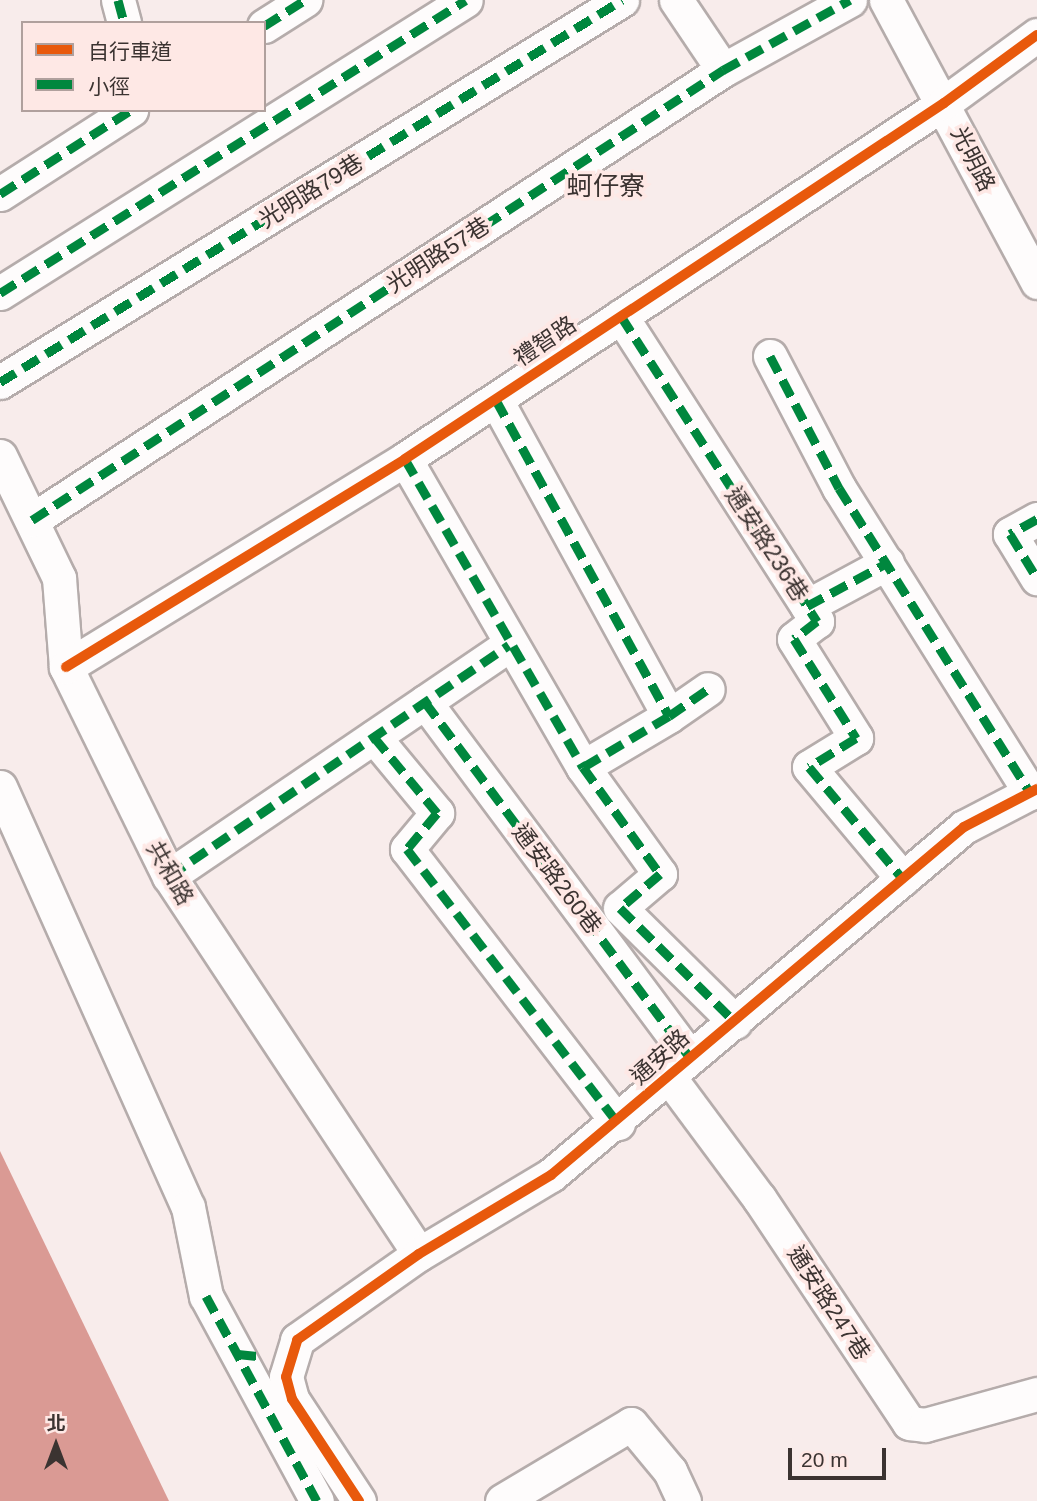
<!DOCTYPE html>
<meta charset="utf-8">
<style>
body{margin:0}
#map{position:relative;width:1037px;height:1501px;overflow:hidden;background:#f8eceb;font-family:Helvetica,"Noto Sans TC",sans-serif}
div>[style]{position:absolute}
.water>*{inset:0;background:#da9a94}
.roads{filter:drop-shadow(2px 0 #b5acab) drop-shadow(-2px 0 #b5acab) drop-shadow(0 2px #b5acab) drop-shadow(0 -2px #b5acab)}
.minor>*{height:33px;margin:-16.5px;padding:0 16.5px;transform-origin:16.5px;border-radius:16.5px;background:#fefcfc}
.quiet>*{height:9px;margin-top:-4.5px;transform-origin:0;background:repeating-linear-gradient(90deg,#00873e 0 18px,transparent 0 27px)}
.cycleway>*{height:10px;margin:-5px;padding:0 5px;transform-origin:5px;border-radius:5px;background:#e8590c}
span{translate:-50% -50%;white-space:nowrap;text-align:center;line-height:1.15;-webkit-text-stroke:7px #fee8e5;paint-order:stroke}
.street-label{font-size:23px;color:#3b3331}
.quarter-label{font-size:26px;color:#3b3331}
.legend{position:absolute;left:21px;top:21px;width:245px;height:91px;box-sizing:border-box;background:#fee8e5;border:2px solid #b0a09d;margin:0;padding:9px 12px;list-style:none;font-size:21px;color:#3b3331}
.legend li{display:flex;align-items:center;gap:14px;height:35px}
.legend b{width:35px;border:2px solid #b0a09d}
.north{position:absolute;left:21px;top:1410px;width:70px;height:70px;-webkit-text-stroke:5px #fee8e5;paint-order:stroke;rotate:0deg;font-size:19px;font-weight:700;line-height:28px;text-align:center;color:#3b3331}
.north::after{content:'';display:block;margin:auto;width:24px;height:32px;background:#3b3331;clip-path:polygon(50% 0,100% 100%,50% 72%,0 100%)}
.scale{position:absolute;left:788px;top:1448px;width:98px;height:32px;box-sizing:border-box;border:4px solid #3b3331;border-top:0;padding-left:9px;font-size:21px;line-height:24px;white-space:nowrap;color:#3b3331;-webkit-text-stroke:5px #fee8e5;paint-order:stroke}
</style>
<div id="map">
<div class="water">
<div style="clip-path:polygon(0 1151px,141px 1443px,169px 1501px,0 1501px)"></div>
</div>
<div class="roads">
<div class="minor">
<div style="left:118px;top:0;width:24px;rotate:75deg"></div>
<div style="left:676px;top:0;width:84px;rotate:56.1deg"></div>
<div style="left:886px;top:0;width:320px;rotate:61.8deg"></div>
<div style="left:264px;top:26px;width:49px;rotate:-32.4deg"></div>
<div style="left:0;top:194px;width:156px;rotate:-32.7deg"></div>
<div style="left:0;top:293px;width:550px;rotate:-32.16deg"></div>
<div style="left:621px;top:316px;width:363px;rotate:57.3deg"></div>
<div style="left:817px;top:621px;width:29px;rotate:142deg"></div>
<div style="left:794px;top:639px;width:117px;rotate:57.9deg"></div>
<div style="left:856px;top:738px;width:55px;rotate:148.3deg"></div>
<div style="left:809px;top:767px;width:146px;rotate:50deg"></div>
<div style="left:770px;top:356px;width:149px;rotate:62.4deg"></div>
<div style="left:839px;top:488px;width:360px;rotate:57.9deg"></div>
<div style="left:0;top:382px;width:730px;rotate:-31.56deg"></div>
<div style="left:496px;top:400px;width:360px;rotate:61.3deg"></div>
<div style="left:669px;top:716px;width:100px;rotate:149.3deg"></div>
<div style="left:0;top:456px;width:136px;rotate:64.2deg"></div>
<div style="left:59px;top:578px;width:89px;rotate:85.5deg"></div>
<div style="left:66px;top:667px;width:233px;rotate:63.8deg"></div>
<div style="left:169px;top:876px;width:453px;rotate:56.5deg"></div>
<div style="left:405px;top:459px;width:356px;rotate:60deg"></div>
<div style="left:583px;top:767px;width:132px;rotate:54.3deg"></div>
<div style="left:660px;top:874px;width:52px;rotate:139.6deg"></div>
<div style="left:620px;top:908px;width:162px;rotate:44.7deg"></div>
<div style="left:1037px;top:519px;width:31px;rotate:151deg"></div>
<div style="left:1010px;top:534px;width:52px;rotate:58.5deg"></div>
<div style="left:32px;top:520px;width:825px;rotate:-33.07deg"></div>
<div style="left:723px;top:70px;width:145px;rotate:-28.9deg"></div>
<div style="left:807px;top:606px;width:91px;rotate:-28.3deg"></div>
<div style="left:66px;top:667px;width:398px;rotate:-31.5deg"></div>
<div style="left:405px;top:459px;width:646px;rotate:-33.44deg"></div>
<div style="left:944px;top:103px;width:115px;rotate:-36.2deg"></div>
<div style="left:425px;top:702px;width:443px;rotate:53.3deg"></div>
<div style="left:669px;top:716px;width:47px;rotate:-34.7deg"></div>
<div style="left:374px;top:737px;width:99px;rotate:50.3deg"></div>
<div style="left:437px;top:813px;width:47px;rotate:129.8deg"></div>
<div style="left:407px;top:849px;width:346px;rotate:52.4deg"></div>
<div style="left:0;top:787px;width:460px;rotate:65.9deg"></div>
<div style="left:188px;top:1207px;width:91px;rotate:78.6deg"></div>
<div style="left:206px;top:1296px;width:233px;rotate:61.6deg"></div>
<div style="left:169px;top:876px;width:411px;rotate:-34.2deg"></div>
<div style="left:669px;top:1077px;width:151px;rotate:53.4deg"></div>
<div style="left:759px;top:1198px;width:270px;rotate:56.3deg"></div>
<div style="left:909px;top:1423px;width:16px;rotate:7deg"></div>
<div style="left:925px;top:1425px;width:116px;rotate:-15.5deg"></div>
<div style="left:359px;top:1501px;width:122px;rotate:-123.3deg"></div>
<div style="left:292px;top:1399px;width:23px;rotate:-105deg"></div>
<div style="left:286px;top:1377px;width:39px;rotate:-73deg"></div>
<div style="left:297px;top:1340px;width:149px;rotate:-35.2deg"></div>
<div style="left:419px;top:1254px;width:154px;rotate:-30.9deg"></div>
<div style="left:551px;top:1175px;width:540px;rotate:-40.12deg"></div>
<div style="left:964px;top:827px;width:82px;rotate:-27.5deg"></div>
<div style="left:502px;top:1501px;width:150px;rotate:-30.8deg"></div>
<div style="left:631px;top:1424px;width:61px;rotate:50.3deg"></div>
<div style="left:670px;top:1471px;width:33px;rotate:65deg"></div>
</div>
</div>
<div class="quiet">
<div style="left:118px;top:0;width:24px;rotate:75deg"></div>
<div style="left:264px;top:26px;width:49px;rotate:-32.4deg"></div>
<div style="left:0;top:194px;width:156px;rotate:-32.7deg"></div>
<div style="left:0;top:293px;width:550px;rotate:-32.16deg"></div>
<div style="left:621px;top:316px;width:363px;rotate:57.3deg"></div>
<div style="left:817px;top:621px;width:29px;rotate:142deg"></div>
<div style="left:794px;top:639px;width:117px;rotate:57.9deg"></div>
<div style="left:856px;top:738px;width:55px;rotate:148.3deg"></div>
<div style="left:809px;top:767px;width:146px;rotate:50deg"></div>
<div style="left:770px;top:356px;width:149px;rotate:62.4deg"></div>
<div style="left:839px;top:488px;width:360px;rotate:57.9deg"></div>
<div style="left:0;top:382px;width:730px;rotate:-31.56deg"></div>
<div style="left:496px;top:400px;width:360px;rotate:61.3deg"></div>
<div style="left:669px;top:716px;width:100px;rotate:149.3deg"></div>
<div style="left:405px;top:459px;width:356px;rotate:60deg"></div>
<div style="left:583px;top:767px;width:132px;rotate:54.3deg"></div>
<div style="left:660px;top:874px;width:52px;rotate:139.6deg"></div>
<div style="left:620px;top:908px;width:162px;rotate:44.7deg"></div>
<div style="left:1037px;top:519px;width:31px;rotate:151deg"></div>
<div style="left:1010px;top:534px;width:52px;rotate:58.5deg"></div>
<div style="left:32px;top:520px;width:825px;rotate:-33.07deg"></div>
<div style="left:723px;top:70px;width:145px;rotate:-28.9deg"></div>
<div style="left:807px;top:606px;width:91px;rotate:-28.3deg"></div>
<div style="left:425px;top:702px;width:443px;rotate:53.3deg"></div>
<div style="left:669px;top:716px;width:47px;rotate:-34.7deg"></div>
<div style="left:374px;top:737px;width:99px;rotate:50.3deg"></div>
<div style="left:437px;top:813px;width:47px;rotate:129.8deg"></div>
<div style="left:407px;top:849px;width:346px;rotate:52.4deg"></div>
<div style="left:169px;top:876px;width:411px;rotate:-34.2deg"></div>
<div style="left:206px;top:1296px;width:233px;rotate:61.6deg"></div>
<div style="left:238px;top:1354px;width:19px;rotate:6deg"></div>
</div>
<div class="cycleway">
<div style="left:66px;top:667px;width:398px;rotate:-31.5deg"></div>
<div style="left:405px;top:459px;width:646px;rotate:-33.44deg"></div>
<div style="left:944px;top:103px;width:115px;rotate:-36.2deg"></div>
<div style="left:359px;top:1501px;width:122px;rotate:-123.3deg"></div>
<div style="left:292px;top:1399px;width:23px;rotate:-105deg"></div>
<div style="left:286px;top:1377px;width:39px;rotate:-73deg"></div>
<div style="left:297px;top:1340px;width:149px;rotate:-35.2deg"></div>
<div style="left:419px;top:1254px;width:154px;rotate:-30.9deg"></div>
<div style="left:551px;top:1175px;width:540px;rotate:-40.12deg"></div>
<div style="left:964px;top:827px;width:82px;rotate:-27.5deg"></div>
</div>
<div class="street-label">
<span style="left:973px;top:159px;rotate:63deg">光明路</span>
<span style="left:311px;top:191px;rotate:-32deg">光明路79巷</span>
<span style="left:438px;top:255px;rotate:-33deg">光明路57巷</span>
<span style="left:545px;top:341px;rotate:-34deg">禮智路</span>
<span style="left:767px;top:544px;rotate:57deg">通安路236巷</span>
<span style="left:170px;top:873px;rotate:60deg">共和路</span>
<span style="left:557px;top:879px;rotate:53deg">通安路260巷</span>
<span style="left:660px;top:1057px;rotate:-42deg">通安路</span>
<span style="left:829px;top:1303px;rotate:57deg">通安路247巷</span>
</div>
<div class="quarter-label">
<span style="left:606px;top:187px">蚵仔寮</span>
</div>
<ul class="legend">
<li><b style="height:9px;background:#e8590c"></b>自行車道</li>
<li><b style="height:9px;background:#00873e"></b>小徑</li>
</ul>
<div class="north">北</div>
<div class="scale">20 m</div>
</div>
